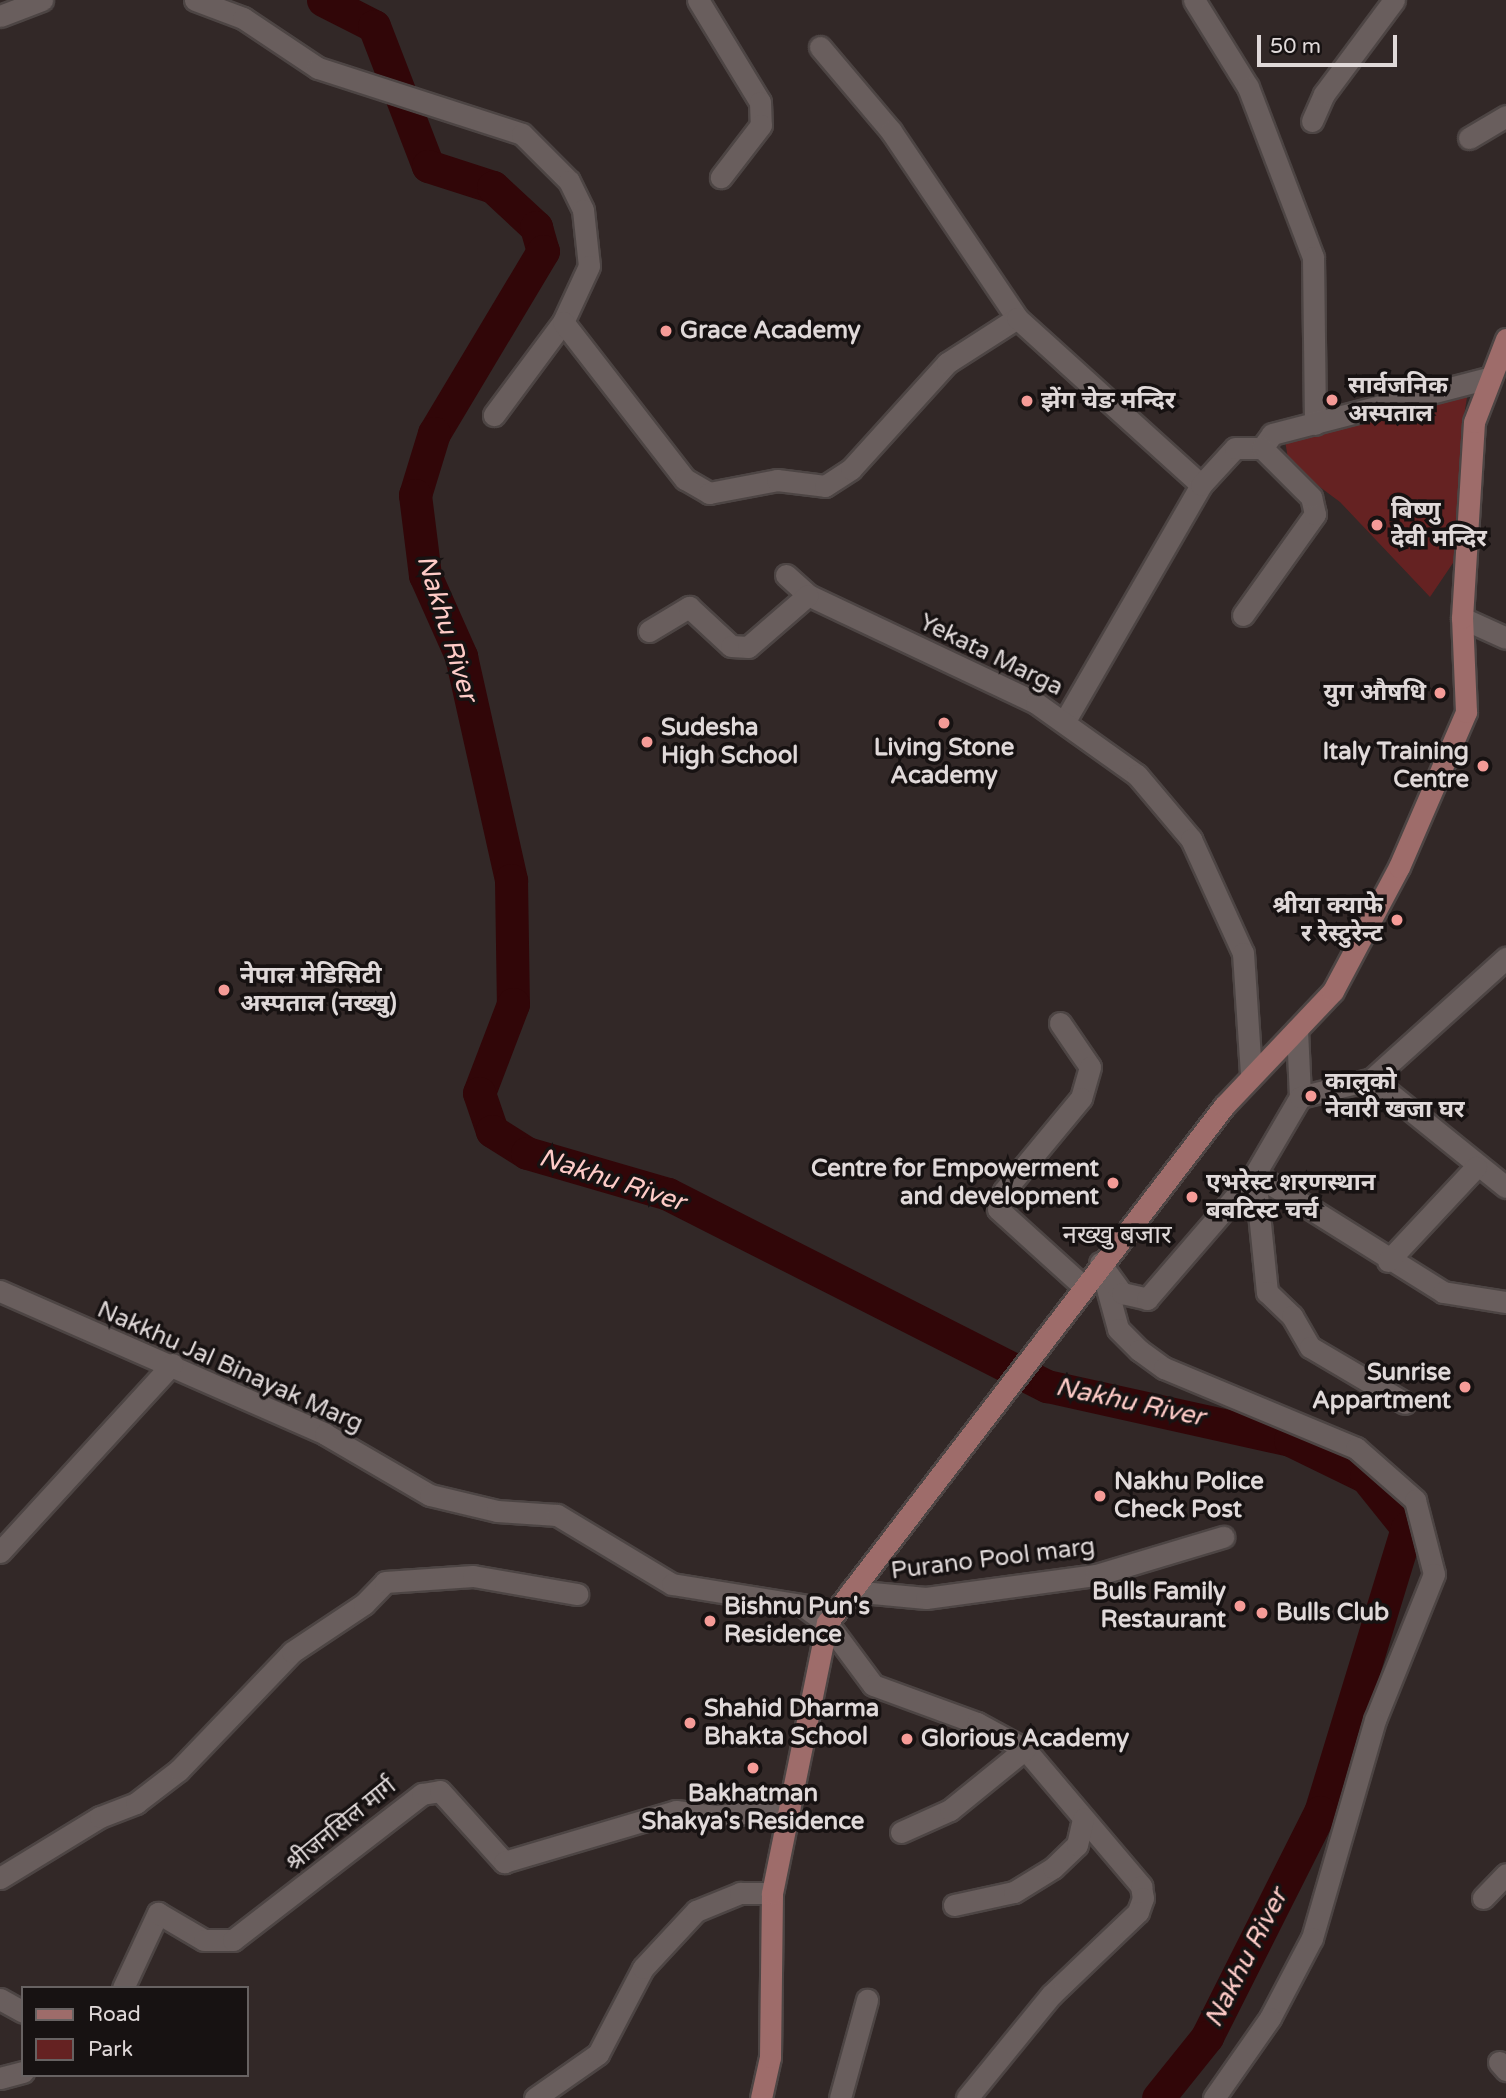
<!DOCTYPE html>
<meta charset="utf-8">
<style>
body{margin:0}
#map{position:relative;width:1506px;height:2098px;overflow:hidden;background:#322827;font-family:"Varela Round","Noto Sans Devanagari",sans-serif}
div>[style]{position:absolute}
.green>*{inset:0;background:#652222}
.river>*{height:33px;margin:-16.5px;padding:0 16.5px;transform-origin:16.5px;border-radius:16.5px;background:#310608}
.roads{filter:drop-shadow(2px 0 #4d4544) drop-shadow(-2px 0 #4d4544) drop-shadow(0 2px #4d4544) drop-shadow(0 -2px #4d4544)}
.minor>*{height:21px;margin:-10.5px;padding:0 10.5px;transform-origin:10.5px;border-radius:10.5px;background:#695e5d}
.major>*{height:21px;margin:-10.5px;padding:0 10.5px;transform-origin:10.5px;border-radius:10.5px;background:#9e6c6a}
.dots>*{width:19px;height:19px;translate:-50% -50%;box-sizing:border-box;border:4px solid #171212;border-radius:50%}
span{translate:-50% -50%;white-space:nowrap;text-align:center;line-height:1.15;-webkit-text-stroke:7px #171212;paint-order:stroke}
.poi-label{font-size:24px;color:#e0d9d9;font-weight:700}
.left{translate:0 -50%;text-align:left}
.right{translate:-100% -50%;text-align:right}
.street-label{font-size:24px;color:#e0d9d9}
.water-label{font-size:26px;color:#fecbc7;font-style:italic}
.neighbourhood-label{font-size:26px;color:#e0d9d9}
.legend{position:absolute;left:21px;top:1986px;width:228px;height:91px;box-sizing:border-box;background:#171212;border:2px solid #676262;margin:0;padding:9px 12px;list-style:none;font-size:21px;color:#e0d9d9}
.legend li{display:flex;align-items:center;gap:14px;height:35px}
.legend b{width:35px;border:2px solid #676262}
.scale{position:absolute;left:1257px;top:35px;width:140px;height:32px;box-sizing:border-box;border:4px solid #e0d9d9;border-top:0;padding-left:9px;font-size:21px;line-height:24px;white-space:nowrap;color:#e0d9d9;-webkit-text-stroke:5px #171212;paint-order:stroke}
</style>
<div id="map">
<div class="green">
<div style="clip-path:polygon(1469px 385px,1463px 422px,1476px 465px,1455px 560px,1430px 597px,1340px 502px,1289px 464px,1285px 441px)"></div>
</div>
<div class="river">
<div style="left:323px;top:0;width:57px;rotate:27deg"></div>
<div style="left:374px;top:26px;width:150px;rotate:68.9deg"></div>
<div style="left:428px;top:166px;width:68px;rotate:17.9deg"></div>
<div style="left:493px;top:187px;width:59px;rotate:42.9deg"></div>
<div style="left:536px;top:227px;width:25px;rotate:74deg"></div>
<div style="left:543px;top:251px;width:212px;rotate:120.9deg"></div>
<div style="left:434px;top:433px;width:65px;rotate:107deg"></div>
<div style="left:415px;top:495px;width:81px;rotate:82.9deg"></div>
<div style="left:425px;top:575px;width:89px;rotate:66deg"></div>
<div style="left:461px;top:656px;width:230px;rotate:77.4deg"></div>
<div style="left:511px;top:880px;width:124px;rotate:89.1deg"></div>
<div style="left:513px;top:1004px;width:95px;rotate:110.9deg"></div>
<div style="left:479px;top:1093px;width:40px;rotate:71.1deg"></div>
<div style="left:492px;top:1131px;width:41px;rotate:32.2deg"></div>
<div style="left:527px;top:1153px;width:147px;rotate:16.2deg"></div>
<div style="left:668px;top:1194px;width:425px;rotate:26.9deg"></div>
<div style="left:1047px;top:1386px;width:249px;rotate:12.5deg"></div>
<div style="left:1290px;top:1440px;width:85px;rotate:26deg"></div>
<div style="left:1366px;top:1477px;width:65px;rotate:51.2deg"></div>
<div style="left:1407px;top:1528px;width:297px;rotate:107deg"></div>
<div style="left:1320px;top:1812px;width:252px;rotate:116.7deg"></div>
<div style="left:1207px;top:2037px;width:78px;rotate:128.8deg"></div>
</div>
<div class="roads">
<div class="minor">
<div style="left:195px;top:0;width:51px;rotate:20.6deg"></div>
<div style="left:243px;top:18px;width:90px;rotate:33.7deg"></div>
<div style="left:318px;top:68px;width:214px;rotate:17.9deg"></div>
<div style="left:522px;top:134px;width:66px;rotate:45deg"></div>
<div style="left:569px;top:181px;width:32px;rotate:64deg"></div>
<div style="left:583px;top:210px;width:56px;rotate:83.9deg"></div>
<div style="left:589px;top:266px;width:62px;rotate:114.9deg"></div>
<div style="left:563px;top:322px;width:116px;rotate:126.6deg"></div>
<div style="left:698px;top:0;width:119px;rotate:58.7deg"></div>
<div style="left:760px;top:102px;width:23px;rotate:88deg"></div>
<div style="left:761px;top:125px;width:66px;rotate:127.6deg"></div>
<div style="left:1194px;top:0;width:102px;rotate:58.2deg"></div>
<div style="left:1248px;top:87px;width:182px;rotate:69.1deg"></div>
<div style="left:1313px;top:257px;width:167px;rotate:89.3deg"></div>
<div style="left:0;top:16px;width:45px;rotate:-20.9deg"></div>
<div style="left:820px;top:47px;width:110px;rotate:49.8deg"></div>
<div style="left:891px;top:131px;width:225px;rotate:56deg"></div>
<div style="left:1312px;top:121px;width:30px;rotate:-66deg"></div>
<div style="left:1324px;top:94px;width:117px;rotate:-53.3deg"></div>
<div style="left:1469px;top:138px;width:43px;rotate:-30.7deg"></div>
<div style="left:563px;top:322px;width:199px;rotate:52.2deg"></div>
<div style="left:685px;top:479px;width:28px;rotate:30deg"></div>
<div style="left:709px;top:493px;width:69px;rotate:-10.8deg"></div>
<div style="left:777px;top:480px;width:48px;rotate:7.1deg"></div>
<div style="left:825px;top:486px;width:31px;rotate:-33deg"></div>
<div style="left:851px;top:469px;width:143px;rotate:-47.8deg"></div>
<div style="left:947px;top:363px;width:83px;rotate:-32.7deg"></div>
<div style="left:1017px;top:318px;width:248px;rotate:42.2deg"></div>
<div style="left:1201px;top:485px;width:272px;rotate:120deg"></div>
<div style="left:1201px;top:485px;width:50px;rotate:-47.4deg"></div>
<div style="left:1235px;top:448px;width:27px"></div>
<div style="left:1262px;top:448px;width:17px;rotate:-54deg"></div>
<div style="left:1272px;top:434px;width:224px;rotate:-14.5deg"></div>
<div style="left:786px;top:575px;width:30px;rotate:42deg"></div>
<div style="left:808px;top:595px;width:252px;rotate:25.3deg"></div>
<div style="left:1036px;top:703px;width:124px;rotate:35.5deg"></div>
<div style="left:1137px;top:775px;width:84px;rotate:49.8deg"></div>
<div style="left:1191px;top:839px;width:125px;rotate:65.5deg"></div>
<div style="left:1243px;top:953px;width:119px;rotate:86.2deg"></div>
<div style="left:1243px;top:615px;width:124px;rotate:-54.5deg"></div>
<div style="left:1315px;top:514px;width:17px;rotate:-103deg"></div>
<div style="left:1311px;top:497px;width:69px;rotate:-135deg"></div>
<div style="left:1462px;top:618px;width:48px;rotate:24.4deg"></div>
<div style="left:649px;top:631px;width:47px;rotate:-31deg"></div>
<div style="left:689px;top:607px;width:57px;rotate:42.9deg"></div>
<div style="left:731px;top:646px;width:17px;rotate:3deg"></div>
<div style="left:748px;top:647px;width:79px;rotate:-40.9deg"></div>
<div style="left:1060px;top:1023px;width:53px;rotate:55.7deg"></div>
<div style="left:1090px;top:1067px;width:32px;rotate:106deg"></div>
<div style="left:1081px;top:1098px;width:121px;rotate:129.6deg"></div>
<div style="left:1004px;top:1191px;width:19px;rotate:108deg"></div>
<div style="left:998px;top:1209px;width:115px;rotate:42.2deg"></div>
<div style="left:1297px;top:1030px;width:67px;rotate:87.4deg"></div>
<div style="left:1372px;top:1079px;width:172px;rotate:38.9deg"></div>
<div style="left:1255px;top:1174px;width:119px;rotate:84.2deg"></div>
<div style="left:1267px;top:1292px;width:35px;rotate:44deg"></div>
<div style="left:1292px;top:1316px;width:36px;rotate:60deg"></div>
<div style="left:1310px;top:1347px;width:110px;rotate:30.5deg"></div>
<div style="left:1255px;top:1174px;width:222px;rotate:32.1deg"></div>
<div style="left:1443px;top:1292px;width:64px;rotate:9deg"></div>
<div style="left:1388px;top:1261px;width:129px;rotate:-46.9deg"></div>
<div style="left:1100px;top:1263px;width:68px;rotate:74.7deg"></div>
<div style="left:1118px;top:1329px;width:30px;rotate:45deg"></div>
<div style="left:1139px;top:1350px;width:31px;rotate:36deg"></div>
<div style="left:1164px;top:1368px;width:208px;rotate:22.6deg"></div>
<div style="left:1356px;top:1448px;width:79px;rotate:41.4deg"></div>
<div style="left:1415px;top:1500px;width:76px;rotate:75.6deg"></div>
<div style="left:1434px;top:1574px;width:157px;rotate:112deg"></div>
<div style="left:1375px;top:1720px;width:227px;rotate:106.1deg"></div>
<div style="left:1312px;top:1938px;width:90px;rotate:117.7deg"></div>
<div style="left:1270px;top:2018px;width:98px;rotate:125deg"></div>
<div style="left:1105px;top:1270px;width:29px;rotate:54deg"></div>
<div style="left:1122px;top:1293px;width:26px;rotate:13deg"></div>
<div style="left:1147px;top:1299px;width:165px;rotate:-49.2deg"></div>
<div style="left:1255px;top:1174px;width:89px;rotate:-59.7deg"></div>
<div style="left:1300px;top:1097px;width:74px;rotate:-14deg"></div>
<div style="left:1372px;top:1079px;width:181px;rotate:-42.1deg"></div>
<div style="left:0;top:1291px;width:355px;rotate:23.7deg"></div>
<div style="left:325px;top:1434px;width:121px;rotate:30.2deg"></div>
<div style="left:430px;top:1495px;width:69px;rotate:13.4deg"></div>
<div style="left:497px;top:1511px;width:60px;rotate:3.8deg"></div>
<div style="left:557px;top:1515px;width:134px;rotate:31deg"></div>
<div style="left:672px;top:1584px;width:132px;rotate:9.2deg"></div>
<div style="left:802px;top:1605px;width:31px;rotate:36deg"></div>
<div style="left:827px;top:1623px;width:77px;rotate:53.4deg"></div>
<div style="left:873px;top:1685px;width:111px;rotate:20.1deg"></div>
<div style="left:977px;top:1723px;width:55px;rotate:28.4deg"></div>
<div style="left:1025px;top:1749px;width:180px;rotate:49.7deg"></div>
<div style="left:1141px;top:1886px;width:12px;rotate:81deg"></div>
<div style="left:1143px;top:1898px;width:15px;rotate:110deg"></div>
<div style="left:1138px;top:1912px;width:120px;rotate:136.3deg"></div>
<div style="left:1051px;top:1995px;width:133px;rotate:129.2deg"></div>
<div style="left:0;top:1552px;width:255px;rotate:-47.5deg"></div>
<div style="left:851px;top:1591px;width:75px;rotate:5.3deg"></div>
<div style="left:926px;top:1598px;width:172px;rotate:-7.7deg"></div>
<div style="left:1096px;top:1575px;width:133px;rotate:-16.7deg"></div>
<div style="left:901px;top:1832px;width:54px;rotate:-24.2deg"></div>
<div style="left:950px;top:1810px;width:97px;rotate:-39.1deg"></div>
<div style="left:0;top:1878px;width:117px;rotate:-31.4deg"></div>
<div style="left:100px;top:1817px;width:39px;rotate:-21deg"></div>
<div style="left:136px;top:1803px;width:54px;rotate:-37.5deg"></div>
<div style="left:179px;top:1770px;width:163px;rotate:-46.2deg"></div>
<div style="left:292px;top:1652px;width:87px;rotate:-33.7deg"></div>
<div style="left:364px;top:1604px;width:30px;rotate:-46deg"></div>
<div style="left:385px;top:1582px;width:88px;rotate:-3.9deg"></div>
<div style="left:473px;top:1576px;width:106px;rotate:9.8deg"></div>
<div style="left:1483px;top:1898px;width:33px;rotate:-46deg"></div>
<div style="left:954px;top:1905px;width:61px;rotate:-12.2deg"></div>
<div style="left:1014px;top:1892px;width:46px;rotate:-31.6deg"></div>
<div style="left:1053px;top:1868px;width:33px;rotate:-44deg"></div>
<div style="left:1077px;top:1845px;width:27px;rotate:-77deg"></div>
<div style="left:123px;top:1988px;width:83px;rotate:-65deg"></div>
<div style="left:158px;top:1913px;width:53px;rotate:30.4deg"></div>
<div style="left:204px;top:1940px;width:29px"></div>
<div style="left:233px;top:1940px;width:239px;rotate:-37.7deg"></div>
<div style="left:422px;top:1794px;width:18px;rotate:-9deg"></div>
<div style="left:440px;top:1791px;width:96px;rotate:48deg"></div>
<div style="left:504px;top:1862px;width:179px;rotate:-16.5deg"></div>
<div style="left:676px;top:1811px;width:38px;rotate:7deg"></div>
<div style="left:714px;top:1816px;width:76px;rotate:-5.3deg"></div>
<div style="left:0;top:1999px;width:26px;rotate:29deg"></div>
<div style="left:1499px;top:2062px;width:11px;rotate:49deg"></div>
<div style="left:0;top:2078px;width:24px;rotate:-15deg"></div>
<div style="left:535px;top:2098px;width:77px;rotate:-34.9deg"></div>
<div style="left:598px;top:2054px;width:97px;rotate:-62.4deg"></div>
<div style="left:643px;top:1968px;width:78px;rotate:-47.1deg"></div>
<div style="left:696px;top:1911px;width:48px;rotate:-22.2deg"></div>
<div style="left:740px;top:1893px;width:32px"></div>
<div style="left:840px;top:2098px;width:102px;rotate:-74.6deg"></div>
</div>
<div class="major">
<div style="left:761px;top:2098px;width:42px;rotate:-77.6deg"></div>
<div style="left:770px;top:2057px;width:164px;rotate:-89.3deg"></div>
<div style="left:772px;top:1893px;width:276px;rotate:-78.5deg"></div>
<div style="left:827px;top:1623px;width:652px;rotate:-52.48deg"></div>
<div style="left:1224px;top:1106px;width:158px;rotate:-46.5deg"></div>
<div style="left:1333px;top:991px;width:140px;rotate:-62deg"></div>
<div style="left:1399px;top:867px;width:169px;rotate:-66.6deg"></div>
<div style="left:1466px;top:712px;width:94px;rotate:-92.4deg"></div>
<div style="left:1462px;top:618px;width:196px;rotate:-86.5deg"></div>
<div style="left:1474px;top:422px;width:89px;rotate:-68.9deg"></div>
</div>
</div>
<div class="dots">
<div style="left:666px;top:331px;background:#f59b97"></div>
<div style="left:1332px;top:400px;background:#f59b97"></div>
<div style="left:1027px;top:401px;background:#f59b97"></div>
<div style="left:1377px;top:525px;background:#f59b97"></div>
<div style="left:1440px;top:693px;background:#f59b97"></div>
<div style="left:944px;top:723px;background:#f59b97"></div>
<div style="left:647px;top:742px;background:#f59b97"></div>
<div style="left:1483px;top:766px;background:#f59b97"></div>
<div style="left:1397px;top:920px;background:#f59b97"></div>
<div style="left:224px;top:990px;background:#f59b97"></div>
<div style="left:1311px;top:1096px;background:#f59b97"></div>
<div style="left:1113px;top:1183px;background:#f59b97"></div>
<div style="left:1192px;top:1197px;background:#f59b97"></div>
<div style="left:1465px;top:1387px;background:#f59b97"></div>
<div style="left:1100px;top:1496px;background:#f59b97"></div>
<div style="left:1240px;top:1606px;background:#f59b97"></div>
<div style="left:1262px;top:1613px;background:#f59b97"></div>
<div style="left:710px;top:1621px;background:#f59b97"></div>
<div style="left:690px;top:1723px;background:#f59b97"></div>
<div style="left:907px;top:1739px;background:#f59b97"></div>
<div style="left:753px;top:1768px;background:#f59b97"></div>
</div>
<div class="poi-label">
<span class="left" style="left:680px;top:331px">Grace Academy</span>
<span class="left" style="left:1348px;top:400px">सार्वजनिक<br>अस्पताल</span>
<span class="left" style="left:1041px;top:401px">झेंग चेङ मन्दिर</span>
<span class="left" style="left:1391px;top:525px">बिष्णु<br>देवी मन्दिर</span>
<span class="right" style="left:1426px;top:693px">युग औषधि</span>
<span class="left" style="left:661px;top:742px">Sudesha<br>High School</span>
<span style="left:944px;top:762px">Living Stone<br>Academy</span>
<span class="right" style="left:1469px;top:766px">Italy Training<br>Centre</span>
<span class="right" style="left:1383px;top:920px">श्रीया क्याफे<br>र रेस्टुरेन्ट</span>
<span class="left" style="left:240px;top:990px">नेपाल मेडिसिटी<br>अस्पताल (नख्खु)</span>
<span class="left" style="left:1325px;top:1096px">कालुको<br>नेवारी खजा घर</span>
<span class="right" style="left:1099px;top:1183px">Centre for Empowerment<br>and development</span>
<span class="left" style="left:1206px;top:1197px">एभरेस्ट शरणस्थान<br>बबटिस्ट चर्च</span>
<span class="right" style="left:1451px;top:1387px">Sunrise<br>Appartment</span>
<span class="left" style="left:1114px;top:1496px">Nakhu Police<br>Check Post</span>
<span class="right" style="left:1226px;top:1606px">Bulls Family<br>Restaurant</span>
<span class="left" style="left:724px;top:1621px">Bishnu Pun's<br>Residence</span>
<span class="left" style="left:1276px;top:1613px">Bulls Club</span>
<span class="left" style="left:704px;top:1723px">Shahid Dharma<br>Bhakta School</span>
<span class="left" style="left:921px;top:1739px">Glorious Academy</span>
<span style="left:753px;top:1808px">Bakhatman<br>Shakya's Residence</span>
</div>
<div class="street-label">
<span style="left:991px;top:655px;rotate:26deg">Yekata Marga</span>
<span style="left:230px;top:1367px;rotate:24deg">Nakkhu Jal Binayak Marg</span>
<span style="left:993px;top:1559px;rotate:-7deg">Purano Pool marg</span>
<span style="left:341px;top:1825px;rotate:-39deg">श्रीजनसिल मार्ग</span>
</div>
<div class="water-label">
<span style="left:447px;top:628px;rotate:73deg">Nakhu River</span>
<span style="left:612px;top:1180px;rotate:18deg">Nakhu River</span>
<span style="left:1130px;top:1402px;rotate:12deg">Nakhu River</span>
<span style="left:1246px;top:1958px;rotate:-63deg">Nakhu River</span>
</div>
<div class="neighbourhood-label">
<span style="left:1117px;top:1235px">नख्खु बजार</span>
</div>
<ul class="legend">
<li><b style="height:9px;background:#9e6c6a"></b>Road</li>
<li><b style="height:19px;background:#652222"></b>Park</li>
</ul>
<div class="scale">50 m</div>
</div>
